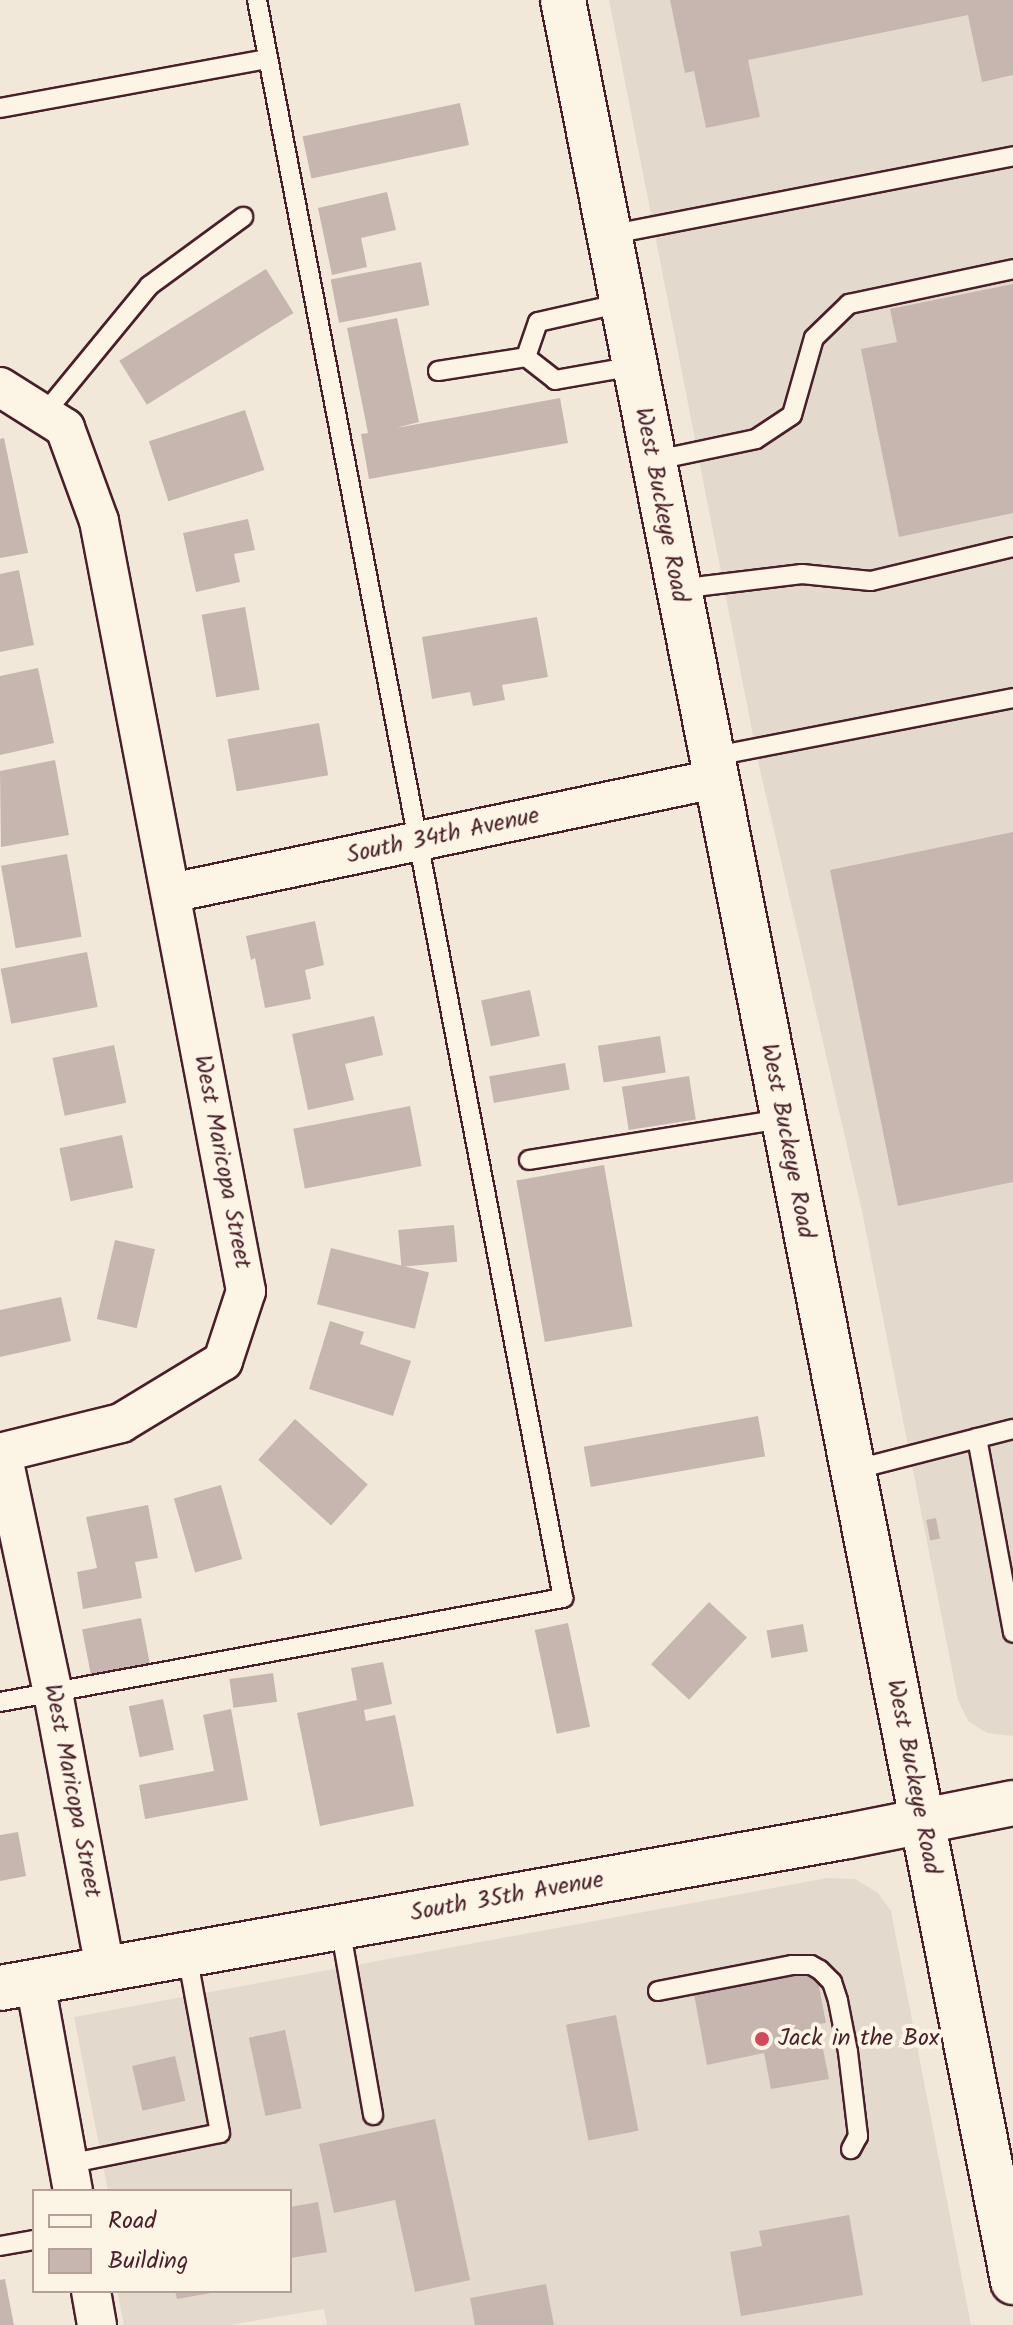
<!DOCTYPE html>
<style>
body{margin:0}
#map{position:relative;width:1013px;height:2325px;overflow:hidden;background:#f1e8da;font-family:Kalam,sans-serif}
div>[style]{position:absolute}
.built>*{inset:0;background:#e4d9cd}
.building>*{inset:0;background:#c7b6af;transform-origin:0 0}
.roads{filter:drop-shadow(2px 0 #4a1f2b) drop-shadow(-2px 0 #4a1f2b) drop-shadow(0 2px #4a1f2b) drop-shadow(0 -2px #4a1f2b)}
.service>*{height:18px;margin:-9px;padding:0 9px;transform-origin:9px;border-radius:9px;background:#fcf5e5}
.minor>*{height:38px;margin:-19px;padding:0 19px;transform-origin:19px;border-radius:19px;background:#fcf5e5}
.secondary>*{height:44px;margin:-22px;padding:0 22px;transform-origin:22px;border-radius:22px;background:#fcf5e5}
.dots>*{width:22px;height:22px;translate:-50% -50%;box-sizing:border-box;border:4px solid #fcf5e5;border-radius:50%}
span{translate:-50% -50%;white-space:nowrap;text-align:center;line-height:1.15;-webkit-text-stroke:8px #fcf5e5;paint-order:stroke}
.street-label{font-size:24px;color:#4a1f2b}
.poi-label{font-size:24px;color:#4a1f2b}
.left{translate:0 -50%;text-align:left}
.legend{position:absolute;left:32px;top:2189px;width:260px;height:104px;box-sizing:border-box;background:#fcf5e5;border:2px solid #b59f9b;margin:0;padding:10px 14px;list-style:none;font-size:24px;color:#4a1f2b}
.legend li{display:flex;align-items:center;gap:16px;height:40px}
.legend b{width:40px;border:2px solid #b59f9b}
</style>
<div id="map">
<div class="built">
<div style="clip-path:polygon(609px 0,1013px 0,1013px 1736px,987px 1733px,968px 1721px,958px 1700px,862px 1211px,758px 761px)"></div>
<div style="clip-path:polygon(827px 1878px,855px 1879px,878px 1893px,891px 1911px,971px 2325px,327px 2325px,324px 2309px,229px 2325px,124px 2325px,117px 2291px,290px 2291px,290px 2191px,108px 2191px,74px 2017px)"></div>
</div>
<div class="building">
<div style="clip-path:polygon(670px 0,1013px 0,1013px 75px,982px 82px,968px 15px,748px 60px,760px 117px,706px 128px,694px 71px,685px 73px)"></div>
<div style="left:460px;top:103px;width:43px;height:161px;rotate:78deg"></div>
<div style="clip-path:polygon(387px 192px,396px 230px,361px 238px,367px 267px,332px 275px,318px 208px)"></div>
<div style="left:421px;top:262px;width:44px;height:92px;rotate:79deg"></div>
<div style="left:266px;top:269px;width:52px;height:173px;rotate:58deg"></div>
<div style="clip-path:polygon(1013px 284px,1013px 513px,899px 537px,861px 349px,897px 342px,890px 309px)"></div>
<div style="clip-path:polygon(397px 318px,419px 422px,396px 428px,560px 398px,568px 443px,369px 479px,361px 434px,368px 433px,347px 328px)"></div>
<div style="left:245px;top:410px;width:63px;height:101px;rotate:72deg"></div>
<div style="clip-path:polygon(4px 438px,28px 553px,0 558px,0 439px)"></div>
<div style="clip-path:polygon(248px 519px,255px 550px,234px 554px,240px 582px,196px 592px,183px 533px)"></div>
<div style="clip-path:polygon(19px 570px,34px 645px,0 652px,0 574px)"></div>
<div style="left:245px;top:607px;width:84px;height:44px;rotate:80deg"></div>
<div style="clip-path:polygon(537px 617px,548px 677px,502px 685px,505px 700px,473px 706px,470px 692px,432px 699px,422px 637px)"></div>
<div style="clip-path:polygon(38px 668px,54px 743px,0 755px,0 676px)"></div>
<div style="left:319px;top:723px;width:53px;height:93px;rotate:80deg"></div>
<div style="clip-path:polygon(55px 760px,69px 835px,1px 847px,0 771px)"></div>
<div style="clip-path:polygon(1013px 832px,1013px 1182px,898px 1206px,830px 870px)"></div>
<div style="left:67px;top:854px;width:84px;height:67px;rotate:80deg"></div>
<div style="clip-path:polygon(315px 921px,324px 965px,305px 970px,311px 999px,265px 1008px,255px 958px,251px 960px,246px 936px)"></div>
<div style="left:87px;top:952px;width:56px;height:88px;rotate:79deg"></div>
<div style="left:530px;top:990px;width:47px;height:50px;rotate:78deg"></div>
<div style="clip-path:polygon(374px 1016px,383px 1055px,345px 1064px,354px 1100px,308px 1110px,292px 1034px)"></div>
<div style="left:660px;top:1036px;width:37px;height:63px;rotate:81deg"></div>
<div style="left:114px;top:1045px;width:59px;height:63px;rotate:78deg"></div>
<div style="left:565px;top:1063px;width:27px;height:77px;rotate:80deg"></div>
<div style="left:689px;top:1076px;width:44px;height:68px;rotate:81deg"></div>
<div style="left:410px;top:1106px;width:61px;height:119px;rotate:79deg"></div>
<div style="left:122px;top:1135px;width:54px;height:64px;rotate:78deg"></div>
<div style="left:604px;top:1165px;width:164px;height:89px;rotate:80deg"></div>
<div style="left:454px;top:1225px;width:37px;height:56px;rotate:85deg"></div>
<div style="left:115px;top:1240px;width:41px;height:81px;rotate:13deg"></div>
<div style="left:331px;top:1248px;width:101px;height:58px;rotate:14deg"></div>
<div style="clip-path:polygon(61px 1297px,71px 1341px,0 1357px,0 1310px)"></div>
<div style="clip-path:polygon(330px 1321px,364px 1332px,360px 1344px,411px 1361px,393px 1416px,309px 1389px)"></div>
<div style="left:758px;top:1416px;width:41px;height:177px;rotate:80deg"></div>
<div style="left:295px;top:1419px;width:98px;height:55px;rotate:42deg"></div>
<div style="left:221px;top:1485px;width:77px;height:49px;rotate:74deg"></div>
<div style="clip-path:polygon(148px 1505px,158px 1558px,135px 1562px,142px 1598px,83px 1609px,77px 1572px,97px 1568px,86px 1517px)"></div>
<div style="left:936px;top:1518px;width:21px;height:10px;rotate:79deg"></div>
<div style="left:709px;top:1602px;width:52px;height:85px;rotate:43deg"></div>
<div style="left:141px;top:1618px;width:46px;height:60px;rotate:79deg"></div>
<div style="left:568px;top:1623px;width:106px;height:34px;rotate:78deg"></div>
<div style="left:803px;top:1624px;width:28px;height:37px;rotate:80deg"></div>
<div style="clip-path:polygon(383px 1662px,392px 1704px,364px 1710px,366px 1721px,395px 1715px,414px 1806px,320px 1826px,297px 1713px,357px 1700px,351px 1668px)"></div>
<div style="left:273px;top:1673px;width:29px;height:44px;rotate:82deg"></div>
<div style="left:163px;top:1699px;width:52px;height:35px;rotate:78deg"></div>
<div style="clip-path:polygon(231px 1709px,248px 1800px,145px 1819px,139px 1785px,214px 1771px,203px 1715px)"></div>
<div style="clip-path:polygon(18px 1832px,26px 1876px,0 1881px,0 1835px)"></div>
<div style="clip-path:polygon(816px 1971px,826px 2023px,818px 2024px,829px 2079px,771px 2089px,764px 2053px,707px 2065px,694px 1994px)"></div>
<div style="left:616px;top:2015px;width:118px;height:51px;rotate:79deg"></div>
<div style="left:285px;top:2030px;width:80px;height:37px;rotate:78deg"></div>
<div style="left:175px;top:2056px;width:46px;height:44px;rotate:77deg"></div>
<div style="clip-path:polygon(435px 2119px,470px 2280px,415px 2292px,395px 2200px,334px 2213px,319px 2144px)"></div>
<div style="clip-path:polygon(318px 2202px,327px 2252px,290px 2258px,290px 2207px)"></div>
<div style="clip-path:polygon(849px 2215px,863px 2295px,741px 2316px,730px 2252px,762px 2246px,759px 2231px)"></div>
<div style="clip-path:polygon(5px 2279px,14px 2325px,0 2325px,0 2280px)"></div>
<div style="clip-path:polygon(546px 2284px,554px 2325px,475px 2325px,470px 2298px)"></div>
<div style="clip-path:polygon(175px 2291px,211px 2291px,211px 2293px,177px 2299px)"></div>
</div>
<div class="roads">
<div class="service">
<div style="left:0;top:108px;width:270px;rotate:-10.4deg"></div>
<div style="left:608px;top:235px;width:413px;rotate:-11deg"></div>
<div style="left:622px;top:303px;width:86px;rotate:167.3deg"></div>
<div style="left:538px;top:322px;width:37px;rotate:109deg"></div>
<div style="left:526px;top:357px;width:37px;rotate:38deg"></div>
<div style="left:555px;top:380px;width:80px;rotate:-10deg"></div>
<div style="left:438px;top:371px;width:89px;rotate:-9deg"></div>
<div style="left:44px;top:414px;width:166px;rotate:-50.6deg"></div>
<div style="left:149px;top:286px;width:117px;rotate:-36.3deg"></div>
<div style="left:652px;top:461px;width:106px;rotate:-11.9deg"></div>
<div style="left:756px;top:439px;width:43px;rotate:-33.7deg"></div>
<div style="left:792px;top:415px;width:80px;rotate:-74.1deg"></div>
<div style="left:814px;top:338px;width:49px;rotate:-44.2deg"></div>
<div style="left:849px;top:304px;width:168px;rotate:-12deg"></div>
<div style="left:678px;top:589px;width:125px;rotate:-6.9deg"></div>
<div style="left:802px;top:574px;width:69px;rotate:5.8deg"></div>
<div style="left:871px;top:581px;width:146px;rotate:-13.5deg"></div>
<div style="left:710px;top:757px;width:309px;rotate:-11deg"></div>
<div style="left:529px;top:1160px;width:257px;rotate:-9.2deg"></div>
<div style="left:977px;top:1438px;width:198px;rotate:79.5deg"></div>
<div style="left:853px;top:1470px;width:165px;rotate:-14.4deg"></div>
<div style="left:0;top:1702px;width:573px;rotate:-10.47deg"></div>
<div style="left:563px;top:1598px;width:1627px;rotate:-100.84deg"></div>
<div style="left:340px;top:1927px;width:191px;rotate:80deg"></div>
<div style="left:658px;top:1991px;width:136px;rotate:-11deg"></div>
<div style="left:792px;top:1965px;width:19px"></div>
<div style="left:811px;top:1965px;width:10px;rotate:29deg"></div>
<div style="left:820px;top:1970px;width:17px;rotate:45deg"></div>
<div style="left:832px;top:1982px;width:20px;rotate:72deg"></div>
<div style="left:838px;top:2001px;width:52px;rotate:78.9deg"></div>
<div style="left:848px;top:2052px;width:85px;rotate:83.2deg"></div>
<div style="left:858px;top:2136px;width:15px;rotate:118deg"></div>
<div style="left:68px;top:2164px;width:155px;rotate:-11.5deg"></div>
<div style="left:220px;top:2133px;width:181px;rotate:-100.5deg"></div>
<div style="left:0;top:2246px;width:35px;rotate:-10deg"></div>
</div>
<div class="minor">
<div style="left:0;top:387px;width:77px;rotate:32.2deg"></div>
<div style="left:65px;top:428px;width:99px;rotate:69.9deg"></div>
<div style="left:99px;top:521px;width:784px;rotate:79.19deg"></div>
<div style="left:246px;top:1291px;width:74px;rotate:108.2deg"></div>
<div style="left:223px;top:1361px;width:119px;rotate:148.7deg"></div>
<div style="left:121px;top:1423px;width:125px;rotate:166.1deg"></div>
<div style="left:171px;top:893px;width:556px;rotate:-11.84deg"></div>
<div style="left:2px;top:1453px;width:245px;rotate:78deg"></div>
<div style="left:53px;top:1693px;width:281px;rotate:79.3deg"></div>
<div style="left:35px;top:1982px;width:212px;rotate:79.7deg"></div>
<div style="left:91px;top:2291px;width:35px;rotate:80deg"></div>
</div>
<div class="secondary">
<div style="left:563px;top:0;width:2326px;rotate:78.84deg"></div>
<div style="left:0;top:1988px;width:862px;rotate:-10.16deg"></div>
<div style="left:848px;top:1836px;width:168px;rotate:-11.3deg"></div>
</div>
</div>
<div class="dots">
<div style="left:762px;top:2039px;background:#d1495b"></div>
</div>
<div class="street-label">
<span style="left:661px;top:505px;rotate:79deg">West Buckeye Road</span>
<span style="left:443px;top:836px;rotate:-12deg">South 34th Avenue</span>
<span style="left:787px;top:1141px;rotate:79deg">West Buckeye Road</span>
<span style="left:222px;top:1162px;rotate:79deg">West Maricopa Street</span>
<span style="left:913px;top:1777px;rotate:79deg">West Buckeye Road</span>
<span style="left:72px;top:1791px;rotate:79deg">West Maricopa Street</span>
<span style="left:507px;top:1897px;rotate:-10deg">South 35th Avenue</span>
</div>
<div class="poi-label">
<span class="left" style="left:778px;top:2039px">Jack in the Box</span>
</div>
<ul class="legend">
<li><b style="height:10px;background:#fcf5e5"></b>Road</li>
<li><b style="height:22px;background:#c7b6af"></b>Building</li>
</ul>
</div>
